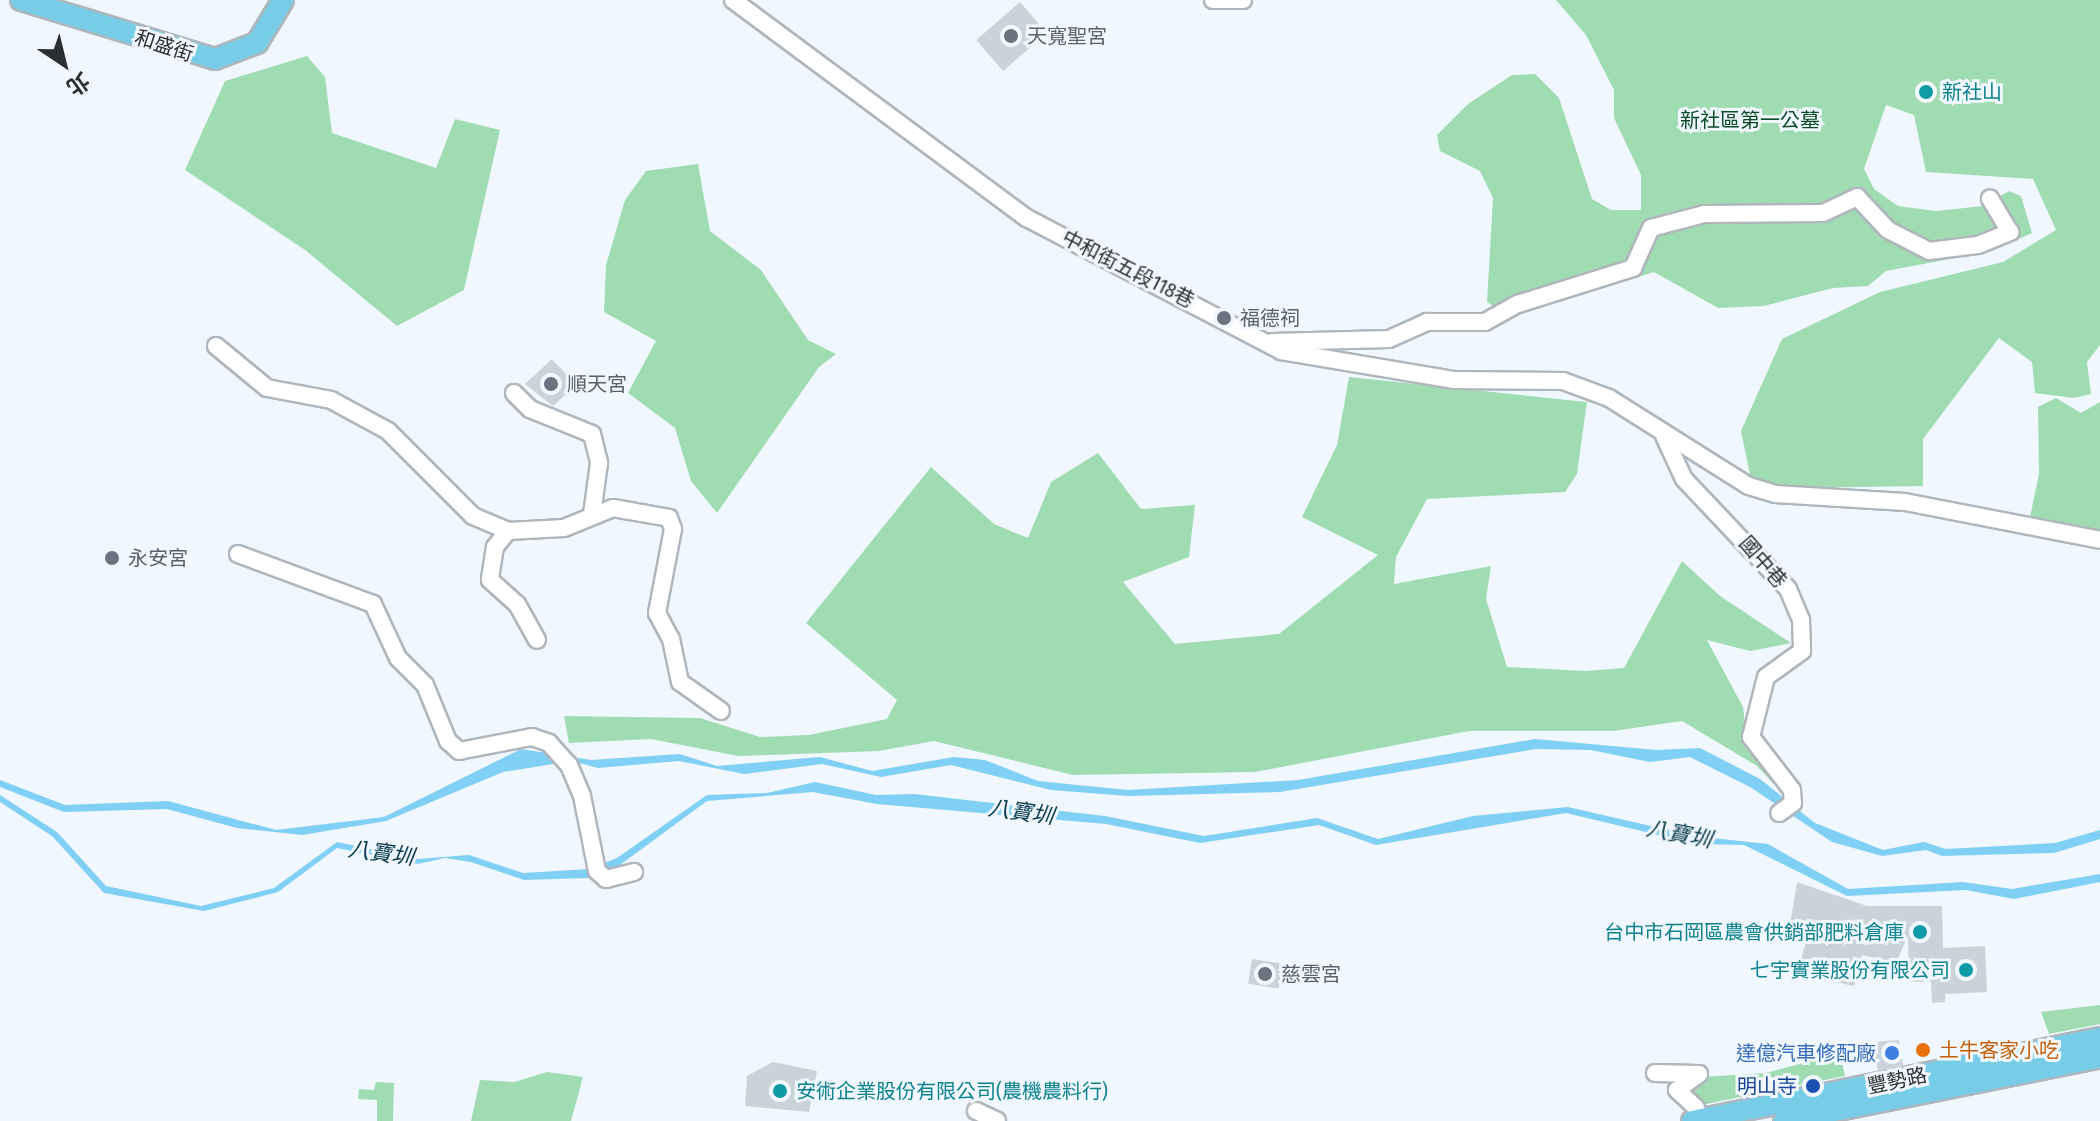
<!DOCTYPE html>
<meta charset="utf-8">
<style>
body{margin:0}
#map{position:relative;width:2100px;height:1121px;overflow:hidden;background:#f0f7fe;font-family:"Fira Sans Condensed","Noto Sans TC",sans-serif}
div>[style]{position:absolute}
.green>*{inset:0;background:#a0dcb1}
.water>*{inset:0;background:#80d0f5}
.building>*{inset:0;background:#cbd2d8;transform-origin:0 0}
.roads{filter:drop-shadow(2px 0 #afb6bc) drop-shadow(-2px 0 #afb6bc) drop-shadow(0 2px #afb6bc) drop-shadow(0 -2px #afb6bc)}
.minor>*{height:16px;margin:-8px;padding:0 8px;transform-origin:8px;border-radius:8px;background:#fff}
.major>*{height:20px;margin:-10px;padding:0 10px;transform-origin:10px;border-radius:10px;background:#77cde7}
.dots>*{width:22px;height:22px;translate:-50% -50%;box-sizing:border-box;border:4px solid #f0f7fe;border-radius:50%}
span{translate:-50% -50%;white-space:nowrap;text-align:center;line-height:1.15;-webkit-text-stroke:6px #f0f7fe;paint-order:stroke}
.worship-label{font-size:20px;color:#5b616d}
.left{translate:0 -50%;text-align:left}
.street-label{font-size:20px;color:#2c2f31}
.culture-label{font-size:20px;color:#0d838f}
.right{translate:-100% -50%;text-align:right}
.park-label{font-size:20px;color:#094b26}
.food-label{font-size:20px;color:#c56008}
.shop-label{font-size:20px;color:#366cbe}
.transit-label{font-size:20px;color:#164399}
.water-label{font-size:22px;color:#0c3d4f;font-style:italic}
.north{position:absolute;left:24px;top:24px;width:80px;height:80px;-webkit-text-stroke:6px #f0f7fe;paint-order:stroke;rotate:145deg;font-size:22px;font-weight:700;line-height:32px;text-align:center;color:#2c2f31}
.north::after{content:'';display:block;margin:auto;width:28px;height:36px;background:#2c2f31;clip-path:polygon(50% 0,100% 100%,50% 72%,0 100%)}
</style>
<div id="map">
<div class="green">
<div style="clip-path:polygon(1556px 0,2100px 0,2100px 345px,2087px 362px,2091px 394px,2074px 398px,2035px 393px,2032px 362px,1999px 338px,1923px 439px,1923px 486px,1793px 488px,1751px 479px,1741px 431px,1782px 339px,1880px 292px,2003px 262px,2056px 230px,2033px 179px,1926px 172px,1914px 115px,1886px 105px,1864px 169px,1874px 189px,1898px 206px,1936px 211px,1983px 206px,2009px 191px,2021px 196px,2032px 233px,1992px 251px,1886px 271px,1868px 286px,1833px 288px,1764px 306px,1718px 308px,1654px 272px,1510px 317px,1487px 302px,1493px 198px,1480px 171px,1440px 151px,1437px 135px,1468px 104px,1512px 75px,1535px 74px,1559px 98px,1592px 199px,1611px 210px,1641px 210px,1641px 175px,1614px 118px,1614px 90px,1586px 35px)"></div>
<div style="clip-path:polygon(307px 56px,325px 77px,332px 133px,436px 168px,455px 119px,500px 130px,464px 290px,397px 326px,305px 250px,185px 170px,225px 81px)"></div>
<div style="clip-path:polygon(698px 164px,710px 231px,761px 270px,808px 340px,836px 354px,819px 367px,717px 513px,691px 481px,675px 428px,628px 393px,656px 341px,604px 312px,606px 265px,625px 200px,646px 171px)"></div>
<div style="clip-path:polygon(1349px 377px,1587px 402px,1577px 474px,1565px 492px,1427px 499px,1396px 557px,1394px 584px,1491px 566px,1486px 599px,1507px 667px,1586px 671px,1624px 668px,1682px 561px,1720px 596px,1791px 643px,1750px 651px,1707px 640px,1743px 707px,1748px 748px,1785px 788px,1785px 796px,1757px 766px,1682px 721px,1613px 731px,1469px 731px,1255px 772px,1073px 775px,934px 741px,879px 751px,738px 756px,651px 739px,569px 743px,564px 716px,700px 718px,760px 737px,809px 735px,887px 719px,897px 700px,806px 623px,931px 467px,994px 524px,1028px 538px,1051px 482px,1098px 453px,1141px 509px,1195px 505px,1189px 557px,1123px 582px,1175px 644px,1279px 634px,1378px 555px,1302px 517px,1337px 445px)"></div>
<div style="clip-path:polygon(2056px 398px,2081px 413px,2100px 402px,2100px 534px,2029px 522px,2039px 474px,2038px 407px)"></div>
<div style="clip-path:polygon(2100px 1005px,2100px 1024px,2049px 1034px,2041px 1012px)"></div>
<div style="clip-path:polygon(1840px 1053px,1845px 1076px,1701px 1105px,1684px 1096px,1701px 1077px,1766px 1073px)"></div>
<div style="clip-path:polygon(547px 1072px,583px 1077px,571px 1121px,471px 1121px,480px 1080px,514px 1082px)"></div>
<div style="clip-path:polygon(376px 1082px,394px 1083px,393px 1121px,377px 1121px,377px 1100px,358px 1099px,359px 1089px,374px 1090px)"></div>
</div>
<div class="water">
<div style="clip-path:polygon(1535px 739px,1656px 750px,1700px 748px,1760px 779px,1815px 823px,1883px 850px,1924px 842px,1946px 849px,2055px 843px,2100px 830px,2100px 839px,2054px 853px,1942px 856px,1926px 850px,1882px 856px,1832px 842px,1750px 787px,1690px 757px,1650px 762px,1591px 750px,1536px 749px,1280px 792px,1128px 796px,1051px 790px,951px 765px,881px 777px,822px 764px,744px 774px,679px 761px,598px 768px,572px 761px,503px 772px,386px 821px,302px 835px,237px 828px,167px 809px,64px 812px,0 787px,0 780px,65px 805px,168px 801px,276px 830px,384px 817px,521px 749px,591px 760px,680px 754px,717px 766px,820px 757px,872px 771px,954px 757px,985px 760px,1038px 781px,1128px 790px,1298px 780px)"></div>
<div style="clip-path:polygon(815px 782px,876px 795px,915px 794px,1105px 816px,1204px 836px,1317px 818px,1378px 839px,1473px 816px,1568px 807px,1694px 836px,1768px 844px,1848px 889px,1963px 882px,2012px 889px,2100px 874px,2100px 882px,2014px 899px,1966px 890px,1847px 896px,1744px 845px,1696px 844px,1566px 813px,1376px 845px,1319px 825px,1200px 843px,1106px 824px,877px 804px,813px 792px,707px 801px,609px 873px,588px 878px,524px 880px,471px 862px,445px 858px,418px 864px,337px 848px,278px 892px,204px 911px,104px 893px,52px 836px,0 802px,0 795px,57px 832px,106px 886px,201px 906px,274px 888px,337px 842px,418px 859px,469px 855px,523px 873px,588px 869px,617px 858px,707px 795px,767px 793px)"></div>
</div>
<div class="building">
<div style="left:1020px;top:2px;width:41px;height:58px;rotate:49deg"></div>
<div style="clip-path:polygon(552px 359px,576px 385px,553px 406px,525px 384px)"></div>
<div style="clip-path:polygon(1797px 882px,1867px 906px,1942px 906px,1943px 948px,1985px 946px,1987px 992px,1945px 994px,1945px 1002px,1932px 1003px,1931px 981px,1909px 982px,1908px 935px,1896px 963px,1862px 955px,1854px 986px,1797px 974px,1806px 942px,1788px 937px)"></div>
<div style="left:1252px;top:959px;width:31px;height:25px;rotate:9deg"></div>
<div style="clip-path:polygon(1899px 1040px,1903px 1065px,1878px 1070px,1872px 1042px)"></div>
<div style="clip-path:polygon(773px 1062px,817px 1071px,809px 1112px,745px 1106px,747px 1076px)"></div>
</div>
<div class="roads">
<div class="minor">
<div style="left:733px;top:0;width:366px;rotate:36.6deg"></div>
<div style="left:1027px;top:218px;width:287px;rotate:27.6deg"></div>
<div style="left:1281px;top:351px;width:176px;rotate:9.5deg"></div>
<div style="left:1455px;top:380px;width:108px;rotate:0.5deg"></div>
<div style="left:1563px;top:381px;width:49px;rotate:20.3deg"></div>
<div style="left:1609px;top:398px;width:165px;rotate:32.2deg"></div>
<div style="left:1749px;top:486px;width:27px;rotate:17deg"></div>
<div style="left:1775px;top:494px;width:130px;rotate:3.5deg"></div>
<div style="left:1905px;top:502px;width:199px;rotate:11deg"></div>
<div style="left:1213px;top:0;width:30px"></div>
<div style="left:1272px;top:342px;width:117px;rotate:-1.5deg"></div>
<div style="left:1389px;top:339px;width:42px;rotate:-24.1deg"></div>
<div style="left:1427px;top:322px;width:58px"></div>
<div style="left:1485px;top:322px;width:38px;rotate:-29deg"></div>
<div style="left:1518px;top:304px;width:121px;rotate:-17.4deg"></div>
<div style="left:1633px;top:268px;width:44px;rotate:-65.8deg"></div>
<div style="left:1651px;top:228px;width:55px;rotate:-14.8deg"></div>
<div style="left:1704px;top:214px;width:119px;rotate:-0.5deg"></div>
<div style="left:1823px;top:213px;width:38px;rotate:-25deg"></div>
<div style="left:1857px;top:197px;width:45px;rotate:46.8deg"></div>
<div style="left:1888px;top:230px;width:46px;rotate:27.1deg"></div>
<div style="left:1929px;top:251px;width:49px;rotate:-7deg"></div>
<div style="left:1978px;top:245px;width:35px;rotate:-22deg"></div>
<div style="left:2010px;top:232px;width:39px;rotate:-121deg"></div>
<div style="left:216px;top:346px;width:66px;rotate:39.5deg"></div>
<div style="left:267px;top:388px;width:65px;rotate:10.6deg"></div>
<div style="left:331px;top:400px;width:65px;rotate:28.5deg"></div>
<div style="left:388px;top:431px;width:120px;rotate:45deg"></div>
<div style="left:473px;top:516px;width:38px;rotate:23deg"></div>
<div style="left:508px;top:531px;width:56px;rotate:-3.1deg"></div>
<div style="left:564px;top:528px;width:53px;rotate:-22.2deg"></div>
<div style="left:613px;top:508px;width:57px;rotate:10.1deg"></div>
<div style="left:669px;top:518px;width:12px;rotate:70deg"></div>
<div style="left:673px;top:529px;width:86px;rotate:100.8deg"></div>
<div style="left:657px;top:613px;width:30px;rotate:62deg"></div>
<div style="left:671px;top:639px;width:44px;rotate:78.2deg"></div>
<div style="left:680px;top:682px;width:50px;rotate:35.3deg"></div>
<div style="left:514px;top:393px;width:23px;rotate:45deg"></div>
<div style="left:530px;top:409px;width:67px;rotate:22deg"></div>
<div style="left:592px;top:434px;width:30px;rotate:76deg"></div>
<div style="left:599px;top:463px;width:51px;rotate:97.8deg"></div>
<div style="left:1664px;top:436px;width:47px;rotate:65.1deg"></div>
<div style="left:1684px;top:479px;width:151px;rotate:46.6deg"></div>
<div style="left:1788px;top:589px;width:34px;rotate:67deg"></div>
<div style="left:1801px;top:620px;width:31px;rotate:88deg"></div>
<div style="left:1802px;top:651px;width:44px;rotate:144.2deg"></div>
<div style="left:1766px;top:677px;width:62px;rotate:104deg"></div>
<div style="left:1751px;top:737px;width:67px;rotate:52.3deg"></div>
<div style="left:1792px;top:790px;width:13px;rotate:86deg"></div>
<div style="left:1793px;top:803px;width:17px;rotate:144deg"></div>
<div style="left:508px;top:531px;width:21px;rotate:129deg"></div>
<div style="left:495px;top:547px;width:33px;rotate:99deg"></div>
<div style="left:490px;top:580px;width:36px;rotate:42deg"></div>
<div style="left:517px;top:604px;width:41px;rotate:60.9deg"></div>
<div style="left:238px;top:554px;width:144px;rotate:20.3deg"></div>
<div style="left:373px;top:604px;width:60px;rotate:65.2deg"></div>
<div style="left:398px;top:658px;width:38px;rotate:45deg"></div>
<div style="left:425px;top:685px;width:61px;rotate:67.7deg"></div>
<div style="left:448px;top:741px;width:15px;rotate:42deg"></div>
<div style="left:459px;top:751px;width:74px;rotate:-10.9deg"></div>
<div style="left:532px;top:737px;width:18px;rotate:19deg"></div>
<div style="left:549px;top:743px;width:30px;rotate:48deg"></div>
<div style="left:569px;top:765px;width:34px;rotate:67deg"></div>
<div style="left:582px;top:796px;width:76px;rotate:78.7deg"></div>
<div style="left:597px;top:871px;width:12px;rotate:42deg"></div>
<div style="left:606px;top:879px;width:29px;rotate:-14deg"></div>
<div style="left:1655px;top:1073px;width:44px;rotate:1.3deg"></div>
<div style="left:1699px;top:1074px;width:27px;rotate:144deg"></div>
<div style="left:1677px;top:1090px;width:26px;rotate:43deg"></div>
<div style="left:976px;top:1111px;width:23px;rotate:25deg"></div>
</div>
<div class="major">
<div style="left:21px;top:0;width:203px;rotate:16.9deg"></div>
<div style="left:215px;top:59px;width:45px;rotate:-20.9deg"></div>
<div style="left:257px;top:43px;width:50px;rotate:-58.8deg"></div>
<div style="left:1692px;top:1121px;width:416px;rotate:-11.5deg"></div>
<div style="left:1784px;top:1121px;width:322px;rotate:-11.4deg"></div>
</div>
</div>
<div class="dots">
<div style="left:1011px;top:36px;background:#6b7280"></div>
<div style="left:1926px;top:92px;background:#0f9aa8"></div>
<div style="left:1224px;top:318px;background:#6b7280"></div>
<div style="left:551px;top:384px;background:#6b7280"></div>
<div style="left:112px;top:558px;background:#6b7280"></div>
<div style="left:1920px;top:932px;background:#0f9aa8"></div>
<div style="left:1966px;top:970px;background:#0f9aa8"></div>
<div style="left:1265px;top:974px;background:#6b7280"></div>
<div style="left:1923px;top:1050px;background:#e8710a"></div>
<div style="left:1892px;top:1053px;background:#3f7fe0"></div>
<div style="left:1813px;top:1086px;background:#1a4fb4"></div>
<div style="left:780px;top:1091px;background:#0f9aa8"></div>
</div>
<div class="worship-label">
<span class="left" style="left:1027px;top:36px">天寬聖宮</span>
<span class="left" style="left:1240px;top:318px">福德祠</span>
<span class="left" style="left:567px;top:384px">順天宮</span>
<span class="left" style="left:128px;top:558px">永安宮</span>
<span class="left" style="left:1281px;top:974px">慈雲宮</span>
</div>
<div class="street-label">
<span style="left:164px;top:46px;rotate:18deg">和盛街</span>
<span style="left:1128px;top:269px;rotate:27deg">中和街五段118巷</span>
<span style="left:1763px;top:562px;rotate:49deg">國中巷</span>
<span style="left:1897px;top:1081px;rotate:-12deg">豐勢路</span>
</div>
<div class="culture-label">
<span class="left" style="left:1942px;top:92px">新社山</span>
<span class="right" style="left:1904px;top:932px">台中市石岡區農會供銷部肥料倉庫</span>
<span class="right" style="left:1950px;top:970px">七宇實業股份有限公司</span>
<span class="left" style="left:796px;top:1091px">安術企業股份有限公司(農機農料行)</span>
</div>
<div class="park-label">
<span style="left:1750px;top:120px">新社區第一公墓</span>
</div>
<div class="food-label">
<span class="left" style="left:1939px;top:1050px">土牛客家小吃</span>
</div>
<div class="shop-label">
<span class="right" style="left:1876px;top:1053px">達億汽車修配廠</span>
</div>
<div class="transit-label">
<span class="right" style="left:1797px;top:1086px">明山寺</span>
</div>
<div class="water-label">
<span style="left:1021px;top:812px;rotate:8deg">八寶圳</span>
<span style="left:1679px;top:834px;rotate:11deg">八寶圳</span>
<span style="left:381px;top:853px;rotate:8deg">八寶圳</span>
</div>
<div class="north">北</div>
</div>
